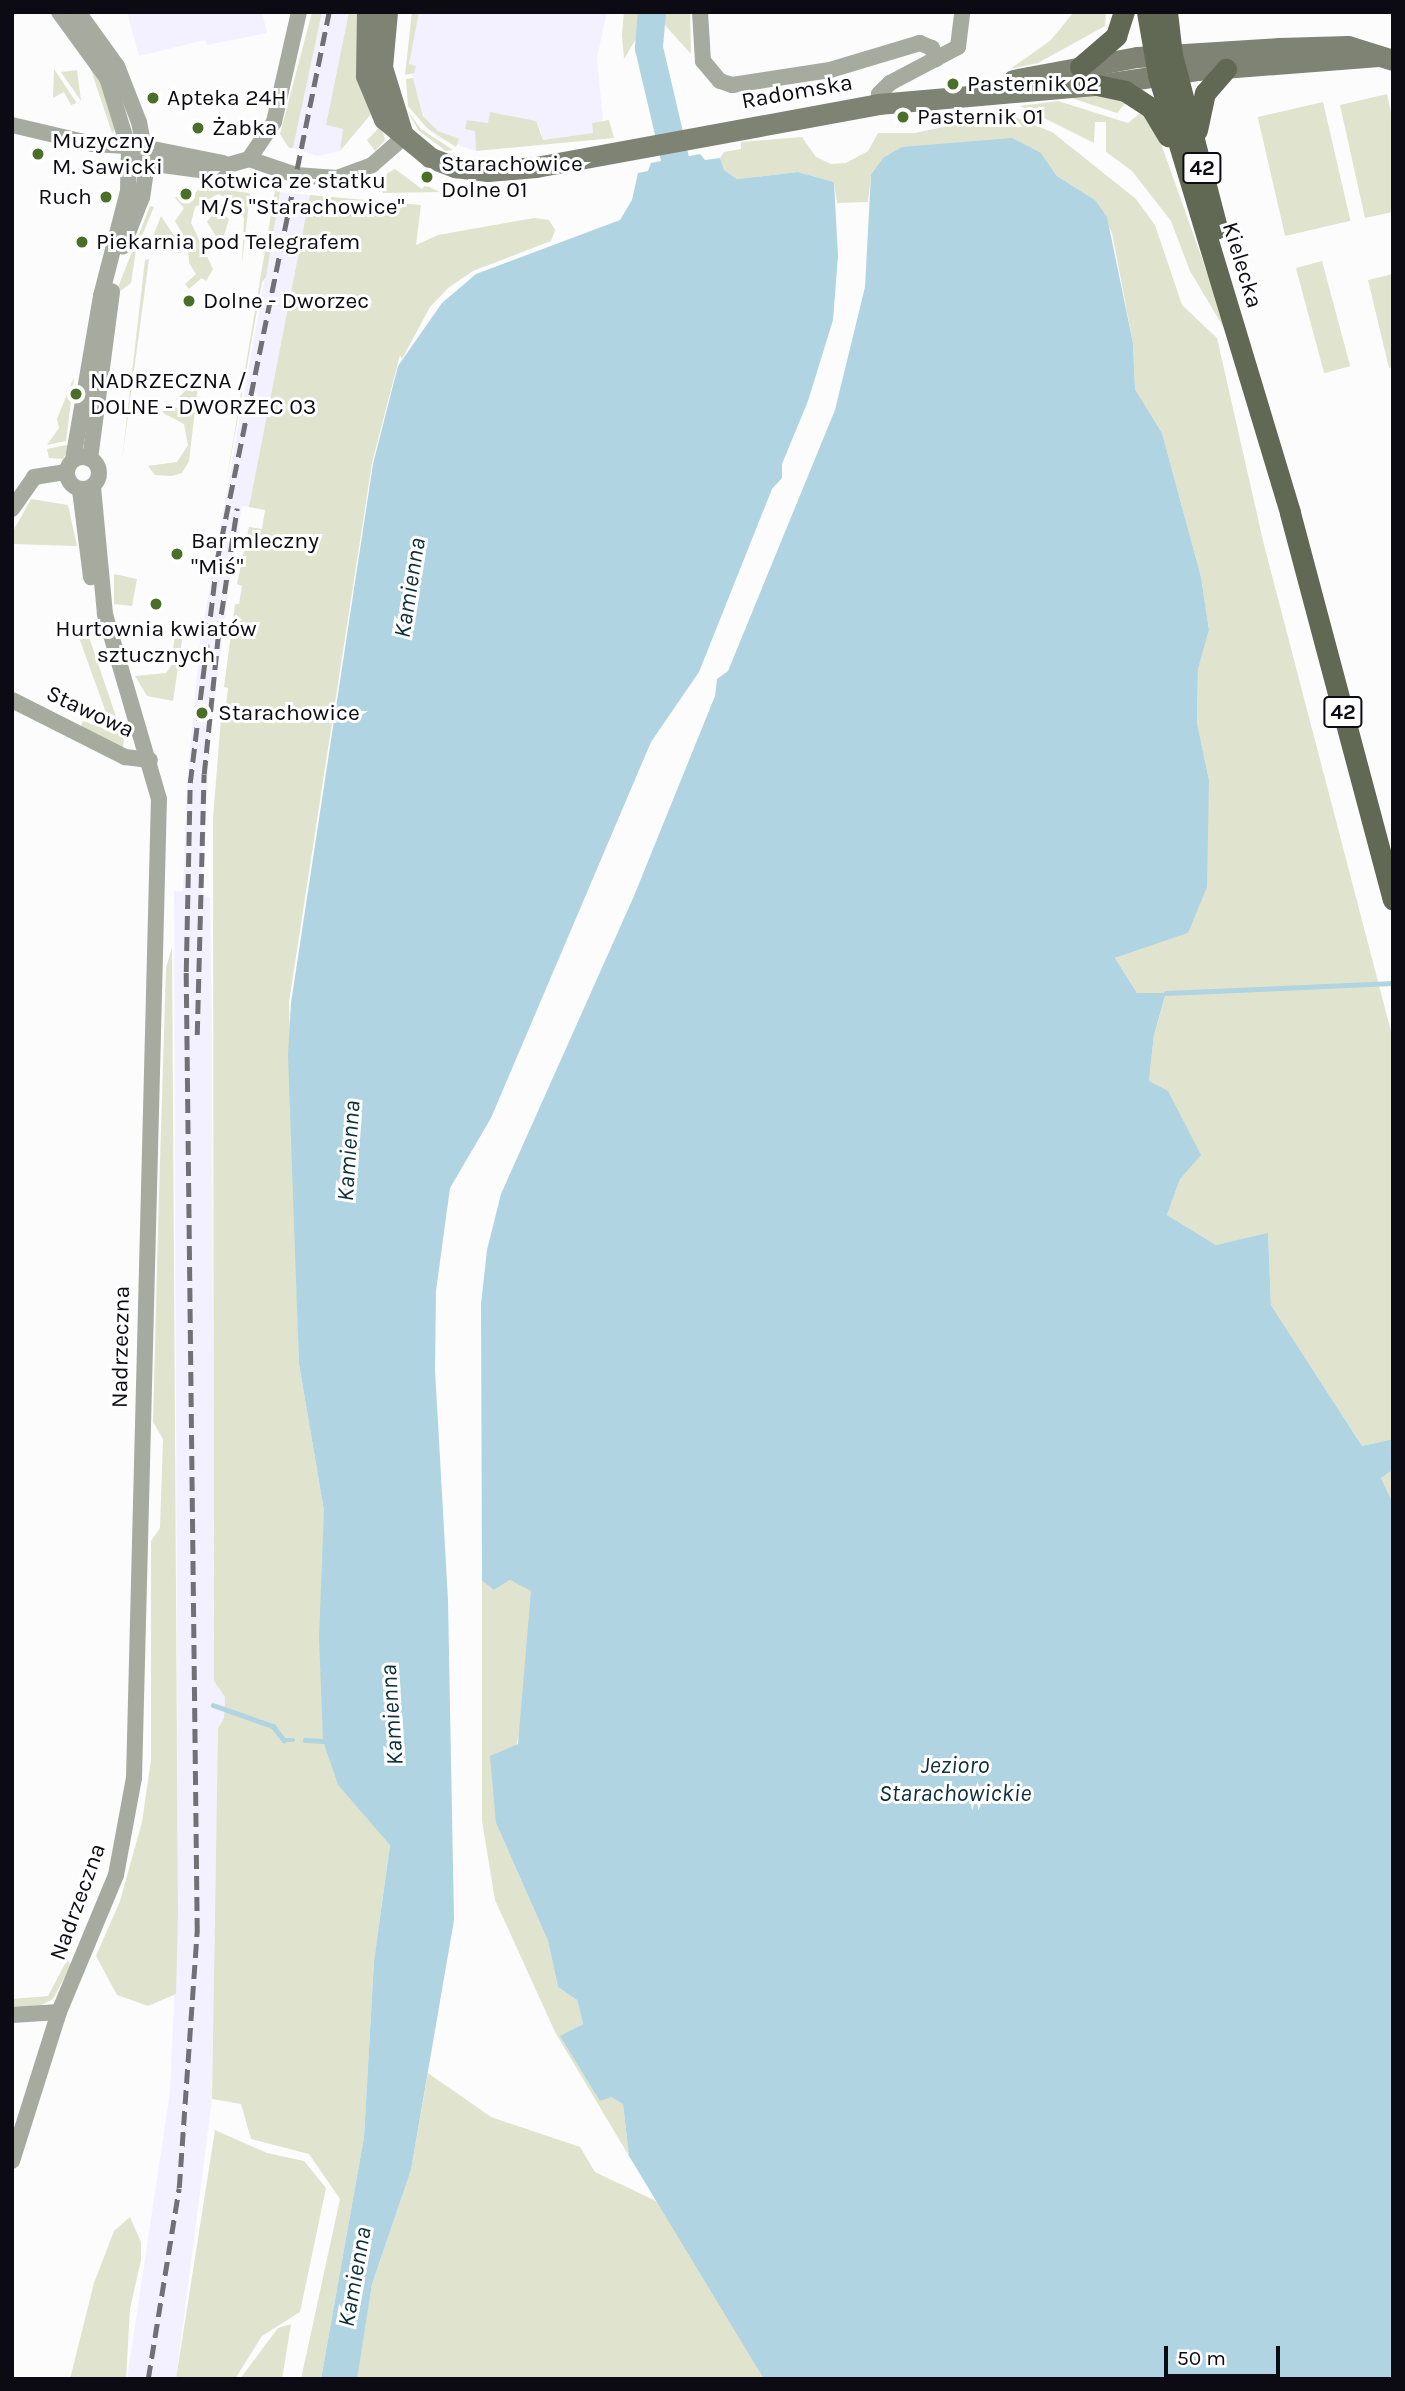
<!DOCTYPE html>
<meta charset="utf-8">
<style>
body{margin:0}
#map{position:relative;width:1405px;height:2391px;overflow:hidden;background:#fcfcfc;font-family:Karla,sans-serif}
div>[style]{position:absolute}
.built>*{inset:0;background:#f3f1ff}
.green>*{inset:0;background:#e0e3cd;transform-origin:0 0}
.water>*{inset:0;background:#b0d4e1}
.stream>*{height:4.5px;margin:-2.25px;padding:0 2.25px;transform-origin:2.25px;border-radius:2.25px;background:#b0d4e1}
.river>*{height:28px;margin:-14px;padding:0 14px;transform-origin:14px;border-radius:14px;background:#b0d4e1}
.street>*{height:16px;margin:-8px;padding:0 8px;transform-origin:8px;border-radius:8px;background:#a6aa9f}
.street>.ring{margin:-8px;padding:0;box-sizing:content-box;background:none;border:16px solid #a6aa9f;border-radius:50%}
.secondary>*{height:21px;margin:-10.5px;padding:0 10.5px;transform-origin:10.5px;border-radius:10.5px;background:#7e8373}
.primary>*{height:21px;margin:-10.5px;padding:0 10.5px;transform-origin:10.5px;border-radius:10.5px;background:#616854}
.rail>*{height:4.5px;margin-top:-2.25px;transform-origin:0;background:repeating-linear-gradient(90deg,#717175 0 14px,transparent 0 21px)}
.dots>*{width:19px;height:19px;translate:-50% -50%;box-sizing:border-box;border:4px solid #fff;border-radius:50%}
span{translate:-50% -50%;white-space:nowrap;text-align:center;line-height:1.15;-webkit-text-stroke:6px #fff;paint-order:stroke}
.shield-label span{padding:2px 5px;background:#fff;border:2px solid;border-radius:5px;-webkit-text-stroke-width:0}
.shield-label{font-size:21px;color:#0c0b13;font-weight:700}
.poi-label{font-size:23px;color:#0c0b13}
.left{translate:0 -50%;text-align:left}
.right{translate:-100% -50%;text-align:right}
.street-label{font-size:23px;color:#0c0b13}
.water-label{font-size:24px;color:#0d2f3a;font-style:italic}
.frame{position:absolute;inset:0;border:14px solid #0c0b13;pointer-events:none}
.scale{position:absolute;left:1164px;top:2346px;width:116px;height:32px;box-sizing:border-box;border:4px solid #0c0b13;border-top:0;padding-left:9px;font-size:21px;line-height:24px;white-space:nowrap;color:#0c0b13;-webkit-text-stroke:5px #fff;paint-order:stroke}
</style>
<div id="map">
<div class="built">
<div style="clip-path:polygon(127px 12px,262px 12px,267px 33px,207px 45px,205px 40px,139px 56px)"></div>
<div style="clip-path:polygon(322px 12px,349px 12px,326px 125px,343px 129px,340px 151px,317px 156px,293px 148px)"></div>
<div style="clip-path:polygon(419px 12px,607px 12px,597px 58px,603px 121px,592px 123px,593px 133px,542px 140px,541px 128px,490px 113px,489px 123px,468px 120px,475px 130px,476px 151px,440px 139px,427px 128px,409px 65px)"></div>
<div style="clip-path:polygon(280px 192px,310px 195px,249px 507px,242px 506px,232px 563px,211px 728px,203px 857px,202px 896px,210px 897px,212px 1034px,214px 1681px,225px 1696px,224px 1718px,218px 1728px,212px 2099px,176px 2379px,127px 2379px,170px 2092px,178px 1915px,174px 891px,183px 891px,187px 782px,200px 642px)"></div>
</div>
<div class="green">
<div style="clip-path:polygon(312px 12px,322px 12px,293px 148px,289px 148px,280px 134px)"></div>
<div style="clip-path:polygon(349px 12px,361px 12px,372px 113px,340px 151px,343px 129px,326px 125px)"></div>
<div style="clip-path:polygon(412px 12px,419px 12px,409px 64px,416px 66px,414px 73px,405px 75px)"></div>
<div style="clip-path:polygon(624px 12px,652px 12px,624px 59px,622px 35px)"></div>
<div style="clip-path:polygon(653px 12px,690px 12px,691px 54px)"></div>
<div style="clip-path:polygon(1074px 12px,1106px 12px,1105px 26px,1038px 63px,1010px 69px,1050px 41px)"></div>
<div style="clip-path:polygon(90px 67px,100px 77px,116px 128px,112px 133px)"></div>
<div style="clip-path:polygon(54px 69px,76px 102px,76px 103px,71px 105px,64px 92px,53px 98px)"></div>
<div style="clip-path:polygon(77px 70px,81px 101px,61px 72px)"></div>
<div style="clip-path:polygon(413px 78px,423px 116px,438px 131px,459px 139px,456px 147px,427px 128px,408px 106px,406px 79px)"></div>
<div style="clip-path:polygon(1387px 94px,1393px 122px,1393px 212px,1365px 218px,1340px 105px)"></div>
<div style="clip-path:polygon(1065px 96px,1110px 96px,1128px 100px,1117px 113px)"></div>
<div style="clip-path:polygon(1058px 101px,1128px 123px,1142px 112px,1159px 138px,1231px 340px,1190px 271px,1171px 221px,1132px 171px,1106px 152px,1106px 122px,1095px 122px,1094px 143px,1020px 106px)"></div>
<div style="left:1323px;top:102px;width:122px;height:67px;rotate:77deg"></div>
<div style="clip-path:polygon(406px 109px,421px 129px,453px 150px,446px 151px,419px 131px)"></div>
<div style="clip-path:polygon(490px 112px,536px 121px,543px 140px,593px 133px,592px 123px,609px 120px,614px 138px,476px 151px,475px 131px,465px 129px,467px 120px,488px 123px)"></div>
<div style="clip-path:polygon(1007px 114px,1052px 132px,1136px 199px,1155px 225px,1182px 305px,1217px 338px,1264px 545px,1393px 1039px,1393px 1439px,1362px 1446px,1271px 1305px,1268px 1234px,1216px 1245px,1167px 1215px,1180px 1179px,1149px 1081px,1154px 1035px,1166px 994px,1137px 993px,1115px 958px,1188px 933px,1209px 780px,1197px 724px,1198px 668px,1209px 630px,1201px 577px,1162px 433px,1135px 389px,1133px 343px,1112px 233px,1095px 200px,1057px 176px,1041px 153px,871px 175px,868px 202px,837px 203px,834px 182px,798px 172px,737px 179px,724px 170px,720px 158px,724px 152px,741px 149px,741px 142px,802px 137px,816px 157px,831px 164px,846px 163px,868px 151px,878px 133px,915px 133px,981px 119px,982px 123px)"></div>
<div style="clip-path:polygon(381px 126px,385px 140px,375px 151px,367px 140px)"></div>
<div style="clip-path:polygon(395px 169px,422px 189px,425px 185px,440px 192px,383px 193px,380px 178px)"></div>
<div style="clip-path:polygon(190px 185px,182px 196px,188px 201px,201px 187px,250px 193px,242px 264px,244px 218px,238px 203px,218px 194px,195px 207px,191px 223px,213px 269px,206px 281px,202px 278px,189px 289px,185px 284px,196px 274px,189px 263px,188px 243px,175px 221px,184px 208px,175px 198px)"></div>
<div style="clip-path:polygon(275px 191px,280px 192px,266px 277px,262px 282px,223px 501px)"></div>
<div style="clip-path:polygon(310px 195px,421px 205px,416px 245px,438px 235px,534px 218px,549px 220px,555px 230px,551px 241px,473px 271px,448px 288px,430px 307px,402px 359px,400px 355px,372px 463px,289px 1002px,299px 1364px,324px 1511px,323px 1740px,338px 1785px,390px 1844px,374px 1961px,364px 2137px,321px 2379px,301px 2379px,340px 2199px,309px 2154px,251px 2139px,241px 2104px,212px 2099px,218px 1728px,224px 1718px,225px 1697px,214px 1681px,213px 818px,222px 706px,226px 706px,228px 688px,224px 687px,235px 604px,239px 604px,242px 586px,237px 584px,249px 527px,262px 529px,265px 510px,249px 507px)"></div>
<div style="clip-path:polygon(150px 206px,154px 207px,136px 250px,131px 283px,115px 295px)"></div>
<div style="clip-path:polygon(216px 210px,229px 219px,223px 239px,217px 238px,207px 222px)"></div>
<div style="clip-path:polygon(161px 216px,182px 248px,181px 253px,148px 249px)"></div>
<div style="clip-path:polygon(149px 259px,122px 460px,145px 260px)"></div>
<div style="left:1322px;top:261px;width:109px;height:27px;rotate:75deg"></div>
<div style="clip-path:polygon(1393px 274px,1393px 367px,1389px 368px,1368px 280px)"></div>
<div style="clip-path:polygon(74px 377px,66px 441px,47px 445px,59px 428px,57px 419px)"></div>
<div style="clip-path:polygon(198px 387px,196px 403px,176px 400px,187px 389px)"></div>
<div style="clip-path:polygon(164px 406px,195px 410px,189px 461px,182px 473px,172px 476px,155px 475px,148px 466px,177px 462px,188px 445px,184px 424px,163px 413px)"></div>
<div style="clip-path:polygon(71px 444px,63px 459px,49px 458px,47px 449px)"></div>
<div style="clip-path:polygon(31px 499px,68px 505px,77px 546px,12px 544px,12px 533px)"></div>
<div style="clip-path:polygon(114px 574px,137px 579px,132px 606px,114px 604px)"></div>
<div style="clip-path:polygon(176px 626px,184px 627px,173px 701px,147px 696px,135px 676px,166px 673px,171px 666px)"></div>
<div style="clip-path:polygon(87px 631px,124px 740px,123px 747px,79px 730px,83px 721px,113px 732px,77px 632px)"></div>
<div style="clip-path:polygon(172px 947px,178px 1915px,176px 1994px,148px 2006px,117px 1995px,96px 1956px,120px 1901px,142px 1822px,151px 1760px,151px 1541px,160px 1528px,163px 1439px,153px 1422px,159px 1194px,166px 968px)"></div>
<div style="clip-path:polygon(1393px 1470px,1393px 1503px,1381px 1478px)"></div>
<div style="clip-path:polygon(510px 1580px,531px 1590px,531px 1623px,524px 1715px,496px 1823px,548px 1941px,558px 1987px,577px 2000px,583px 2024px,561px 2036px,611px 2097px,623px 2104px,629px 2156px,555px 2032px,495px 1900px,482px 1821px,482px 1581px,494px 1590px)"></div>
<div style="clip-path:polygon(67px 1960px,71px 1965px,53px 1999px,36px 2008px,12px 2009px,12px 1999px,48px 1996px)"></div>
<div style="clip-path:polygon(428px 2073px,491px 2117px,580px 2147px,595px 2172px,1030px 2379px,356px 2379px,372px 2284px,411px 2170px)"></div>
<div style="clip-path:polygon(215px 2130px,267px 2153px,304px 2161px,326px 2188px,300px 2312px,262px 2336px,235px 2379px,176px 2379px)"></div>
<div style="clip-path:polygon(130px 2217px,141px 2242px,141px 2260px,130px 2309px,126px 2379px,70px 2379px,94px 2283px,114px 2231px)"></div>
<div style="clip-path:polygon(291px 2324px,282px 2379px,240px 2379px,278px 2328px)"></div>
</div>
<div class="water">
<div style="clip-path:polygon(1012px 138px,1041px 153px,1057px 176px,1095px 200px,1107px 217px,1133px 343px,1135px 389px,1162px 433px,1201px 577px,1209px 630px,1198px 669px,1197px 723px,1209px 780px,1207px 887px,1188px 933px,1115px 958px,1137px 993px,1166px 993px,1154px 1035px,1149px 1081px,1168px 1091px,1201px 1155px,1180px 1179px,1167px 1215px,1216px 1245px,1268px 1233px,1271px 1305px,1362px 1446px,1393px 1439px,1393px 1470px,1381px 1478px,1393px 1503px,1393px 2379px,764px 2379px,629px 2156px,623px 2104px,611px 2097px,600px 2101px,560px 2036px,583px 2024px,577px 2000px,558px 1987px,548px 1941px,496px 1823px,490px 1756px,518px 1744px,531px 1591px,510px 1580px,494px 1590px,482px 1581px,481px 1304px,487px 1250px,501px 1194px,634px 896px,715px 696px,717px 679px,728px 671px,835px 410px,865px 287px,871px 175px,883px 158px,902px 147px)"></div>
<div style="clip-path:polygon(700px 154px,705px 160px,720px 158px,724px 170px,737px 179px,798px 172px,834px 182px,838px 256px,833px 320px,808px 401px,782px 464px,782px 478px,772px 489px,699px 672px,651px 742px,491px 1118px,450px 1188px,436px 1291px,435px 1370px,448px 1600px,454px 1920px,411px 2170px,372px 2284px,357px 2379px,321px 2379px,364px 2137px,374px 1961px,390px 1845px,338px 1785px,323px 1741px,319px 1637px,324px 1511px,299px 1364px,288px 1055px,291px 1003px,373px 464px,398px 366px,442px 303px,476px 274px,620px 220px,632px 200px,638px 173px,648px 171px,651px 163px,671px 159px,676px 163px,680px 158px)"></div>
</div>
<div class="stream">
<div style="left:1166px;top:993px;width:227px;rotate:-2.5deg"></div>
<div style="left:213px;top:1705px;width:64px;rotate:19.3deg"></div>
<div style="left:273px;top:1726px;width:18px;rotate:52deg"></div>
<div style="left:284px;top:1740px;width:9px"></div>
<div style="left:305px;top:1740px;width:18px;rotate:3deg"></div>
</div>
<div class="river">
<div style="left:652px;top:12px;width:36px;rotate:95deg"></div>
<div style="left:649px;top:48px;width:118px;rotate:76.8deg"></div>
<div style="left:676px;top:163px;width:24px;rotate:92deg"></div>
<div style="left:675px;top:187px;width:15px;rotate:138deg"></div>
</div>
<div class="street">
<div style="left:59px;top:12px;width:82px;rotate:54deg"></div>
<div style="left:107px;top:78px;width:74px;rotate:72.8deg"></div>
<div style="left:129px;top:149px;width:42px;rotate:91.4deg"></div>
<div style="left:128px;top:191px;width:108px;rotate:104.4deg"></div>
<div style="left:101px;top:296px;width:166px;rotate:99.7deg"></div>
<div style="left:78px;top:12px;width:67px;rotate:54.2deg"></div>
<div style="left:117px;top:66px;width:60px;rotate:68.6deg"></div>
<div style="left:139px;top:122px;width:42px;rotate:79deg"></div>
<div style="left:147px;top:163px;width:34px;rotate:98deg"></div>
<div style="left:142px;top:197px;width:53px;rotate:111.2deg"></div>
<div style="left:700px;top:12px;width:49px;rotate:86.5deg"></div>
<div style="left:703px;top:61px;width:26px;rotate:50deg"></div>
<div style="left:720px;top:81px;width:13px;rotate:18deg"></div>
<div style="left:732px;top:85px;width:99px;rotate:-8.7deg"></div>
<div style="left:830px;top:70px;width:94px;rotate:-16.7deg"></div>
<div style="left:920px;top:43px;width:13px;rotate:23deg"></div>
<div style="left:932px;top:48px;width:12px;rotate:70deg"></div>
<div style="left:878px;top:104px;width:10px;rotate:-84deg"></div>
<div style="left:879px;top:94px;width:16px;rotate:-45deg"></div>
<div style="left:890px;top:83px;width:77px;rotate:-27.9deg"></div>
<div style="left:958px;top:47px;width:35px;rotate:-83deg"></div>
<div style="left:12px;top:125px;width:83px;rotate:13.2deg"></div>
<div style="left:93px;top:144px;width:50px;rotate:3.4deg"></div>
<div style="left:143px;top:147px;width:82px;rotate:11.3deg"></div>
<div style="left:139px;top:157px;width:10px;rotate:37deg"></div>
<div style="left:147px;top:163px;width:61px;rotate:7.6deg"></div>
<div style="left:207px;top:171px;width:44px;rotate:-15.9deg"></div>
<div style="left:249px;top:159px;width:50px;rotate:18.8deg"></div>
<div style="left:296px;top:175px;width:41px;rotate:4.2deg"></div>
<div style="left:337px;top:178px;width:37px;rotate:-20deg"></div>
<div style="left:372px;top:165px;width:41px;rotate:-41.1deg"></div>
<div style="left:249px;top:159px;width:45px;rotate:-56deg"></div>
<div style="left:274px;top:122px;width:113px;rotate:-77.2deg"></div>
<div class="ring" style="left:67px;top:457px;width:16px;height:16px"></div>
<div style="left:90px;top:459px;width:169px;rotate:-82.5deg"></div>
<div style="left:80px;top:490px;width:88px;rotate:82.8deg"></div>
<div style="left:12px;top:509px;width:39px;rotate:-55deg"></div>
<div style="left:34px;top:477px;width:33px;rotate:-9deg"></div>
<div style="left:12px;top:700px;width:127px;rotate:26.8deg"></div>
<div style="left:125px;top:757px;width:25px;rotate:7deg"></div>
<div style="left:12px;top:2015px;width:47px;rotate:-3.7deg"></div>
<div style="left:12px;top:2161px;width:156px;rotate:-72.5deg"></div>
<div style="left:59px;top:2012px;width:148px;rotate:-67.4deg"></div>
<div style="left:116px;top:1875px;width:99px;rotate:-79.5deg"></div>
<div style="left:134px;top:1778px;width:979px;rotate:-88.54deg"></div>
<div style="left:159px;top:799px;width:193px;rotate:-106.3deg"></div>
<div style="left:105px;top:614px;width:128px;rotate:-95.4deg"></div>
</div>
<div class="secondary">
<div style="left:367px;top:12px;width:64px;rotate:90.9deg"></div>
<div style="left:366px;top:76px;width:47px;rotate:67.3deg"></div>
<div style="left:384px;top:119px;width:61px;rotate:39.7deg"></div>
<div style="left:431px;top:158px;width:26px;rotate:21deg"></div>
<div style="left:455px;top:167px;width:33px;rotate:7deg"></div>
<div style="left:488px;top:171px;width:48px;rotate:-4.8deg"></div>
<div style="left:536px;top:167px;width:348px;rotate:-10.4deg"></div>
<div style="left:878px;top:104px;width:220px;rotate:-5deg"></div>
<div style="left:1097px;top:85px;width:101px;rotate:-8.5deg"></div>
<div style="left:1197px;top:70px;width:182px;rotate:-4.4deg"></div>
<div style="left:387px;top:12px;width:55px;rotate:95.2deg"></div>
<div style="left:382px;top:67px;width:68px;rotate:72.9deg"></div>
<div style="left:1013px;top:80px;width:126px;rotate:-10.5deg"></div>
<div style="left:1137px;top:57px;width:142px;rotate:-3.6deg"></div>
<div style="left:1279px;top:48px;width:69px;rotate:-1.7deg"></div>
<div style="left:1348px;top:46px;width:47px;rotate:17.3deg"></div>
</div>
<div class="primary">
<div style="left:1147px;top:12px;width:64px;rotate:80.1deg"></div>
<div style="left:1158px;top:75px;width:457px;rotate:73.2deg"></div>
<div style="left:1290px;top:513px;width:400px;rotate:75.1deg"></div>
<div style="left:1167px;top:12px;width:43px;rotate:83.4deg"></div>
<div style="left:1172px;top:55px;width:179px;rotate:75.4deg"></div>
<div style="left:1080px;top:67px;width:48px;rotate:-40.7deg"></div>
<div style="left:1116px;top:36px;width:25px;rotate:-72deg"></div>
<div style="left:1097px;top:85px;width:29px;rotate:12deg"></div>
<div style="left:1125px;top:91px;width:31px;rotate:33deg"></div>
<div style="left:1151px;top:108px;width:33px;rotate:59deg"></div>
<div style="left:1197px;top:130px;width:38px;rotate:-78deg"></div>
<div style="left:1205px;top:93px;width:32px;rotate:-49deg"></div>
</div>
<div class="rail">
<div style="left:197px;top:1035px;width:261px;rotate:-88.5deg"></div>
<div style="left:204px;top:774px;width:140px;rotate:-84.2deg"></div>
<div style="left:218px;top:635px;width:128px;rotate:-81.5deg"></div>
<div style="left:148px;top:2379px;width:193px;rotate:-80.8deg"></div>
<div style="left:179px;top:2188px;width:257px;rotate:-86deg"></div>
<div style="left:197px;top:1932px;width:960px;rotate:-90.66deg"></div>
<div style="left:186px;top:972px;width:189px;rotate:-88.8deg"></div>
<div style="left:190px;top:783px;width:225px;rotate:-83.1deg"></div>
<div style="left:217px;top:560px;width:559px;rotate:-78.45deg"></div>
</div>
<div class="dots">
<div style="left:953px;top:84px;background:#4a6f28"></div>
<div style="left:153px;top:98px;background:#4a6f28"></div>
<div style="left:903px;top:117px;background:#4a6f28"></div>
<div style="left:198px;top:128px;background:#4a6f28"></div>
<div style="left:38px;top:154px;background:#4a6f28"></div>
<div style="left:427px;top:177px;background:#4a6f28"></div>
<div style="left:186px;top:194px;background:#4a6f28"></div>
<div style="left:106px;top:197px;background:#4a6f28"></div>
<div style="left:82px;top:242px;background:#4a6f28"></div>
<div style="left:189px;top:301px;background:#4a6f28"></div>
<div style="left:76px;top:394px;background:#4a6f28"></div>
<div style="left:177px;top:554px;background:#4a6f28"></div>
<div style="left:156px;top:604px;background:#4a6f28"></div>
<div style="left:202px;top:713px;background:#4a6f28"></div>
</div>
<div class="shield-label">
<span style="left:1202px;top:168px">42</span>
<span style="left:1343px;top:712px">42</span>
</div>
<div class="poi-label">
<span class="left" style="left:967px;top:84px">Pasternik 02</span>
<span class="left" style="left:167px;top:98px">Apteka 24H</span>
<span class="left" style="left:917px;top:117px">Pasternik 01</span>
<span class="left" style="left:212px;top:128px">Żabka</span>
<span class="left" style="left:52px;top:154px">Muzyczny<br>M. Sawicki</span>
<span class="left" style="left:441px;top:177px">Starachowice<br>Dolne 01</span>
<span class="left" style="left:200px;top:194px">Kotwica ze statku<br>M/S "Starachowice"</span>
<span class="right" style="left:92px;top:197px">Ruch</span>
<span class="left" style="left:96px;top:242px">Piekarnia pod Telegrafem</span>
<span class="left" style="left:203px;top:301px">Dolne - Dworzec</span>
<span class="left" style="left:90px;top:394px">NADRZECZNA /<br>DOLNE - DWORZEC 03</span>
<span class="left" style="left:191px;top:554px">Bar mleczny<br>"Miś"</span>
<span style="left:156px;top:642px">Hurtownia kwiatów<br>sztucznych</span>
<span class="left" style="left:218px;top:713px">Starachowice</span>
</div>
<div class="street-label">
<span style="left:797px;top:92px;rotate:-10deg">Radomska</span>
<span style="left:1242px;top:265px;rotate:73deg">Kielecka</span>
<span style="left:90px;top:712px;rotate:25deg">Stawowa</span>
<span style="left:121px;top:1347px;rotate:-89deg">Nadrzeczna</span>
<span style="left:78px;top:1902px;rotate:-70deg">Nadrzeczna</span>
</div>
<div class="water-label">
<span style="left:410px;top:588px;rotate:-81deg">Kamienna</span>
<span style="left:349px;top:1151px;rotate:-86deg">Kamienna</span>
<span style="left:392px;top:1715px;rotate:-94deg">Kamienna</span>
<span style="left:955px;top:1780px">Jezioro<br>Starachowickie</span>
<span style="left:355px;top:2277px;rotate:-80deg">Kamienna</span>
</div>
<div class="frame"></div>
<div class="scale">50 m</div>
</div>
